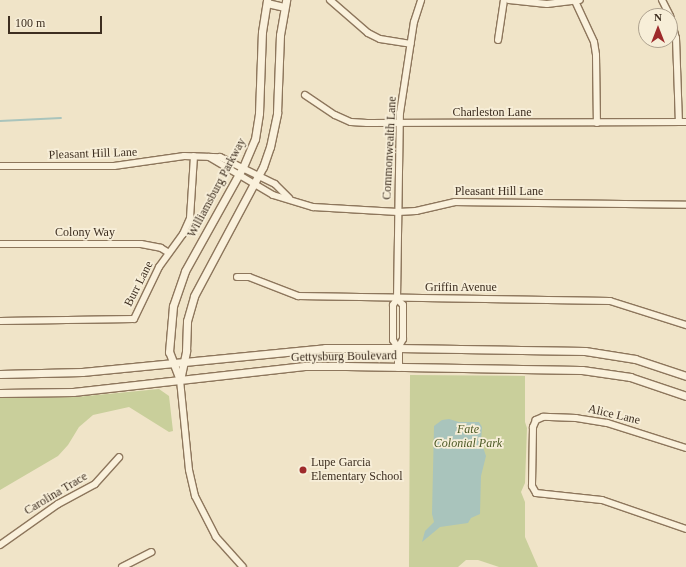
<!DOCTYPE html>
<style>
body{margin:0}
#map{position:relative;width:686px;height:567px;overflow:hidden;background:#f0e4c8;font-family:Georgia,serif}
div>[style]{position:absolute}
.green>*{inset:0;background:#c9cf9b}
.water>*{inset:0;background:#a9c4bc}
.stream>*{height:2px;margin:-1px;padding:0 1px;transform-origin:1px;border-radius:1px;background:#a9c4bc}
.roads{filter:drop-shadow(1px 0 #8d765c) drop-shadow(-1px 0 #8d765c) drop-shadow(0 1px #8d765c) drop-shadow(0 -1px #8d765c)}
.minor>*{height:6px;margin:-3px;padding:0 3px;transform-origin:3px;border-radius:3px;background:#faf1dc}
.tertiary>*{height:7px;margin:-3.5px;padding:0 3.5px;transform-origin:3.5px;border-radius:3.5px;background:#faf1dc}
.dots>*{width:11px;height:11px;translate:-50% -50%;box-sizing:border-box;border:2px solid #f7eed8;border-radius:50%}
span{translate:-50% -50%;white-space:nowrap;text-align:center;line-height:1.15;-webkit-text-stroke:3.5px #f7eed8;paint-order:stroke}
.street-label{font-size:12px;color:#3d2e20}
.park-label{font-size:12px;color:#4d5a26;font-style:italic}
.poi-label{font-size:12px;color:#3d2e20}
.left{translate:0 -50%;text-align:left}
.north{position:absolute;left:638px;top:8px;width:40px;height:40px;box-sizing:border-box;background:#f7eed8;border:1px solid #ada18e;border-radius:50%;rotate:0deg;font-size:11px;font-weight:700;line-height:16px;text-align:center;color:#3d2e20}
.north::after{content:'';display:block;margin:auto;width:14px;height:18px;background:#9e2a2b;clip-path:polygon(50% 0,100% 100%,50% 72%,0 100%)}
.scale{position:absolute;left:8px;top:16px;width:94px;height:18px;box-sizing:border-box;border:2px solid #3d2e20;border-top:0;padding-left:5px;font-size:12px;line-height:14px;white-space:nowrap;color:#3d2e20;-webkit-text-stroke:3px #f7eed8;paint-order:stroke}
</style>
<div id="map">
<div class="green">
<div style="clip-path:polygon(410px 375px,525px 376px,525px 422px,527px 428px,525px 483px,521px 492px,525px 502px,525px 537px,538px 567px,499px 567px,478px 560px,466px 560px,458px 567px,409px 567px)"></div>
<div style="clip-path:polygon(159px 389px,169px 396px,173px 431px,169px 432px,129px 407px,93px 415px,79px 427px,68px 445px,58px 456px,0 490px,0 398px,76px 397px)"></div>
</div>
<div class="water">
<div style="clip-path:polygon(449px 419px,459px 422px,479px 422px,482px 427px,481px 441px,486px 456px,481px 476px,480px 514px,471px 518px,468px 523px,440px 527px,422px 542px,425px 531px,434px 522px,432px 514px,434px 426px,442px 420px)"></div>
</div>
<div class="stream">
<div style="left:0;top:121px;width:61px;rotate:-2.8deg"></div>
</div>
<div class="roads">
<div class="minor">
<div style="left:330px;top:0;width:50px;rotate:41deg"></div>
<div style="left:368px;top:33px;width:13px;rotate:27deg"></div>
<div style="left:380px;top:39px;width:31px;rotate:9deg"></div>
<div style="left:509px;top:0;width:38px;rotate:6deg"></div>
<div style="left:547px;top:4px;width:33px;rotate:-7deg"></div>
<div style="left:662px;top:0;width:18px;rotate:63deg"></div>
<div style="left:575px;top:1px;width:45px;rotate:65.1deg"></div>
<div style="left:594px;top:42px;width:13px;rotate:81deg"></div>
<div style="left:596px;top:55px;width:68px;rotate:89.2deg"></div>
<div style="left:670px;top:16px;width:23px;rotate:75deg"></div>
<div style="left:676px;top:38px;width:84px;rotate:88deg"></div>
<div style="left:498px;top:40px;width:40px;rotate:-81.5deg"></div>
<div style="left:305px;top:95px;width:36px;rotate:34deg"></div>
<div style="left:335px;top:115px;width:17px;rotate:24deg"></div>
<div style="left:351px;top:122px;width:16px;rotate:4deg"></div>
<div style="left:367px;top:123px;width:319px;rotate:-0.2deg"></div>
<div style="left:209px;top:157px;width:74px;rotate:30.7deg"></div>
<div style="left:273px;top:195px;width:42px;rotate:16.7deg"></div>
<div style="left:313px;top:207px;width:85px;rotate:3.4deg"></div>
<div style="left:398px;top:212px;width:18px;rotate:-3deg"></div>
<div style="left:416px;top:211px;width:40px;rotate:-13deg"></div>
<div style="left:455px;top:202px;width:231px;rotate:0.7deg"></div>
<div style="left:0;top:166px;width:114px"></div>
<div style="left:114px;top:166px;width:71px;rotate:-8.1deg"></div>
<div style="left:184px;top:156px;width:36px;rotate:2deg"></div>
<div style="left:220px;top:157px;width:61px;rotate:26.1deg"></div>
<div style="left:275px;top:184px;width:20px;rotate:45deg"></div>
<div style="left:0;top:244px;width:141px"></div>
<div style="left:141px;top:244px;width:20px;rotate:11deg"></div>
<div style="left:161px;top:248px;width:9px;rotate:32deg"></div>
<div style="left:237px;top:277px;width:12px"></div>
<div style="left:249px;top:277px;width:53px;rotate:21.2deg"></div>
<div style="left:298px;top:296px;width:312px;rotate:0.9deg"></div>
<div style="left:610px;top:301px;width:80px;rotate:17.5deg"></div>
<div style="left:397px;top:299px;width:8px;rotate:45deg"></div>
<div style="left:403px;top:305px;width:34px;rotate:90deg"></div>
<div style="left:403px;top:339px;width:10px;rotate:119deg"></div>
<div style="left:398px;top:348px;width:9px;rotate:-122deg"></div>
<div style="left:393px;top:340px;width:35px;rotate:-90deg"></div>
<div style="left:393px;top:305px;width:7px;rotate:-56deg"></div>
<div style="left:397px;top:299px;width:186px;rotate:-89.1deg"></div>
<div style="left:400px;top:113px;width:92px;rotate:-81.3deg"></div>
<div style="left:414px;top:22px;width:23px;rotate:-72deg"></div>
<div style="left:0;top:321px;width:134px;rotate:-0.9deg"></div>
<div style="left:134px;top:319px;width:58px;rotate:-64.3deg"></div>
<div style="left:159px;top:267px;width:41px;rotate:-54deg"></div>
<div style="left:183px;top:234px;width:17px;rotate:-66deg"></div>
<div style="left:190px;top:218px;width:62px;rotate:-86.3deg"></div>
<div style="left:180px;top:380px;width:90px;rotate:84.3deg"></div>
<div style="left:189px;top:470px;width:27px;rotate:77deg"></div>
<div style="left:195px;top:496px;width:46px;rotate:62.9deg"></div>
<div style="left:216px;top:537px;width:40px;rotate:48deg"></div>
<div style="left:686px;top:448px;width:83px;rotate:-162.4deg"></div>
<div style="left:607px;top:423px;width:31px;rotate:-171deg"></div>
<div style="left:576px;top:418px;width:33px;rotate:-178deg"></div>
<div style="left:543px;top:417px;width:8px;rotate:157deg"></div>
<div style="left:536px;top:420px;width:8px;rotate:113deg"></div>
<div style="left:533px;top:427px;width:59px;rotate:91deg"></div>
<div style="left:532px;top:486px;width:8px;rotate:60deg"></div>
<div style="left:536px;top:493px;width:66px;rotate:6.1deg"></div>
<div style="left:602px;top:500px;width:89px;rotate:19deg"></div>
<div style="left:0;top:545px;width:71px;rotate:-35.3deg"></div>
<div style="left:58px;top:504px;width:42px;rotate:-28.4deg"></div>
<div style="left:95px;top:484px;width:36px;rotate:-48deg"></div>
<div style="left:122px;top:567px;width:33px;rotate:-27deg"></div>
</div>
<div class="tertiary">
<div style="left:267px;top:3px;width:17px;rotate:13deg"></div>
<div style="left:398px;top:348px;width:19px;rotate:90deg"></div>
<div style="left:0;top:374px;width:82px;rotate:-1.4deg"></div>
<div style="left:82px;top:372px;width:244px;rotate:-5.6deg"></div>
<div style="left:325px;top:348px;width:73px"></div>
<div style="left:398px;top:348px;width:187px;rotate:0.9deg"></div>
<div style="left:585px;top:351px;width:51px;rotate:9.1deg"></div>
<div style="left:635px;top:359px;width:54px;rotate:18.4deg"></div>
<div style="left:180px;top:380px;width:30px;rotate:-111deg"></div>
<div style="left:169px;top:352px;width:46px;rotate:-85deg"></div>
<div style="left:173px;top:306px;width:37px;rotate:-71deg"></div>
<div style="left:185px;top:271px;width:119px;rotate:-60.9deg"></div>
<div style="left:243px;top:167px;width:30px;rotate:-67deg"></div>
<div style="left:255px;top:139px;width:26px;rotate:-81deg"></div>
<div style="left:259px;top:113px;width:81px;rotate:-87.9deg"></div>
<div style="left:262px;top:32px;width:32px;rotate:-81deg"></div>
<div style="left:180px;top:380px;width:30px;rotate:-78deg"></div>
<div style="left:186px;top:351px;width:30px;rotate:-88deg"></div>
<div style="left:187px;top:321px;width:26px;rotate:-74deg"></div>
<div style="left:194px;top:296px;width:146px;rotate:-61.9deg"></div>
<div style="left:263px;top:167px;width:21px;rotate:-71deg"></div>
<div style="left:270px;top:147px;width:35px;rotate:-78deg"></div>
<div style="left:277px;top:113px;width:78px;rotate:-87.8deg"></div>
<div style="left:280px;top:35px;width:36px;rotate:-80deg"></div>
<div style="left:0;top:393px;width:73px;rotate:-0.8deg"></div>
<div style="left:73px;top:392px;width:233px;rotate:-6.4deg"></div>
<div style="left:305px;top:366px;width:41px"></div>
<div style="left:346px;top:366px;width:236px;rotate:1deg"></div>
<div style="left:582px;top:370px;width:49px;rotate:8.3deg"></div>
<div style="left:630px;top:377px;width:59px;rotate:18.7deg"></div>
</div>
</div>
<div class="dots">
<div style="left:303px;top:470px;background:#9e2a2b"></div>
</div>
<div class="street-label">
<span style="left:492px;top:113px">Charleston Lane</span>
<span style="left:390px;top:148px;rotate:-87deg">Commonwealth Lane</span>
<span style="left:93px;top:154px;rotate:-2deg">Pleasant Hill Lane</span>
<span style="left:217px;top:188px;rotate:-62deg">Williamsburg Parkway</span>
<span style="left:499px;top:192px">Pleasant Hill Lane</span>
<span style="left:85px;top:233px">Colony Way</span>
<span style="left:139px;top:284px;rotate:-63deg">Burr Lane</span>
<span style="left:461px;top:288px">Griffin Avenue</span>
<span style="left:344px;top:357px;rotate:-1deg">Gettysburg Boulevard</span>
<span style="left:614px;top:415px;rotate:13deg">Alice Lane</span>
<span style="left:56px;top:494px;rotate:-31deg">Carolina Trace</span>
</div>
<div class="park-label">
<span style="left:468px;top:437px">Fate<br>Colonial Park</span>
</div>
<div class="poi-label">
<span class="left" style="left:311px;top:470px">Lupe Garcia<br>Elementary School</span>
</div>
<div class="north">N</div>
<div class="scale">100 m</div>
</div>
